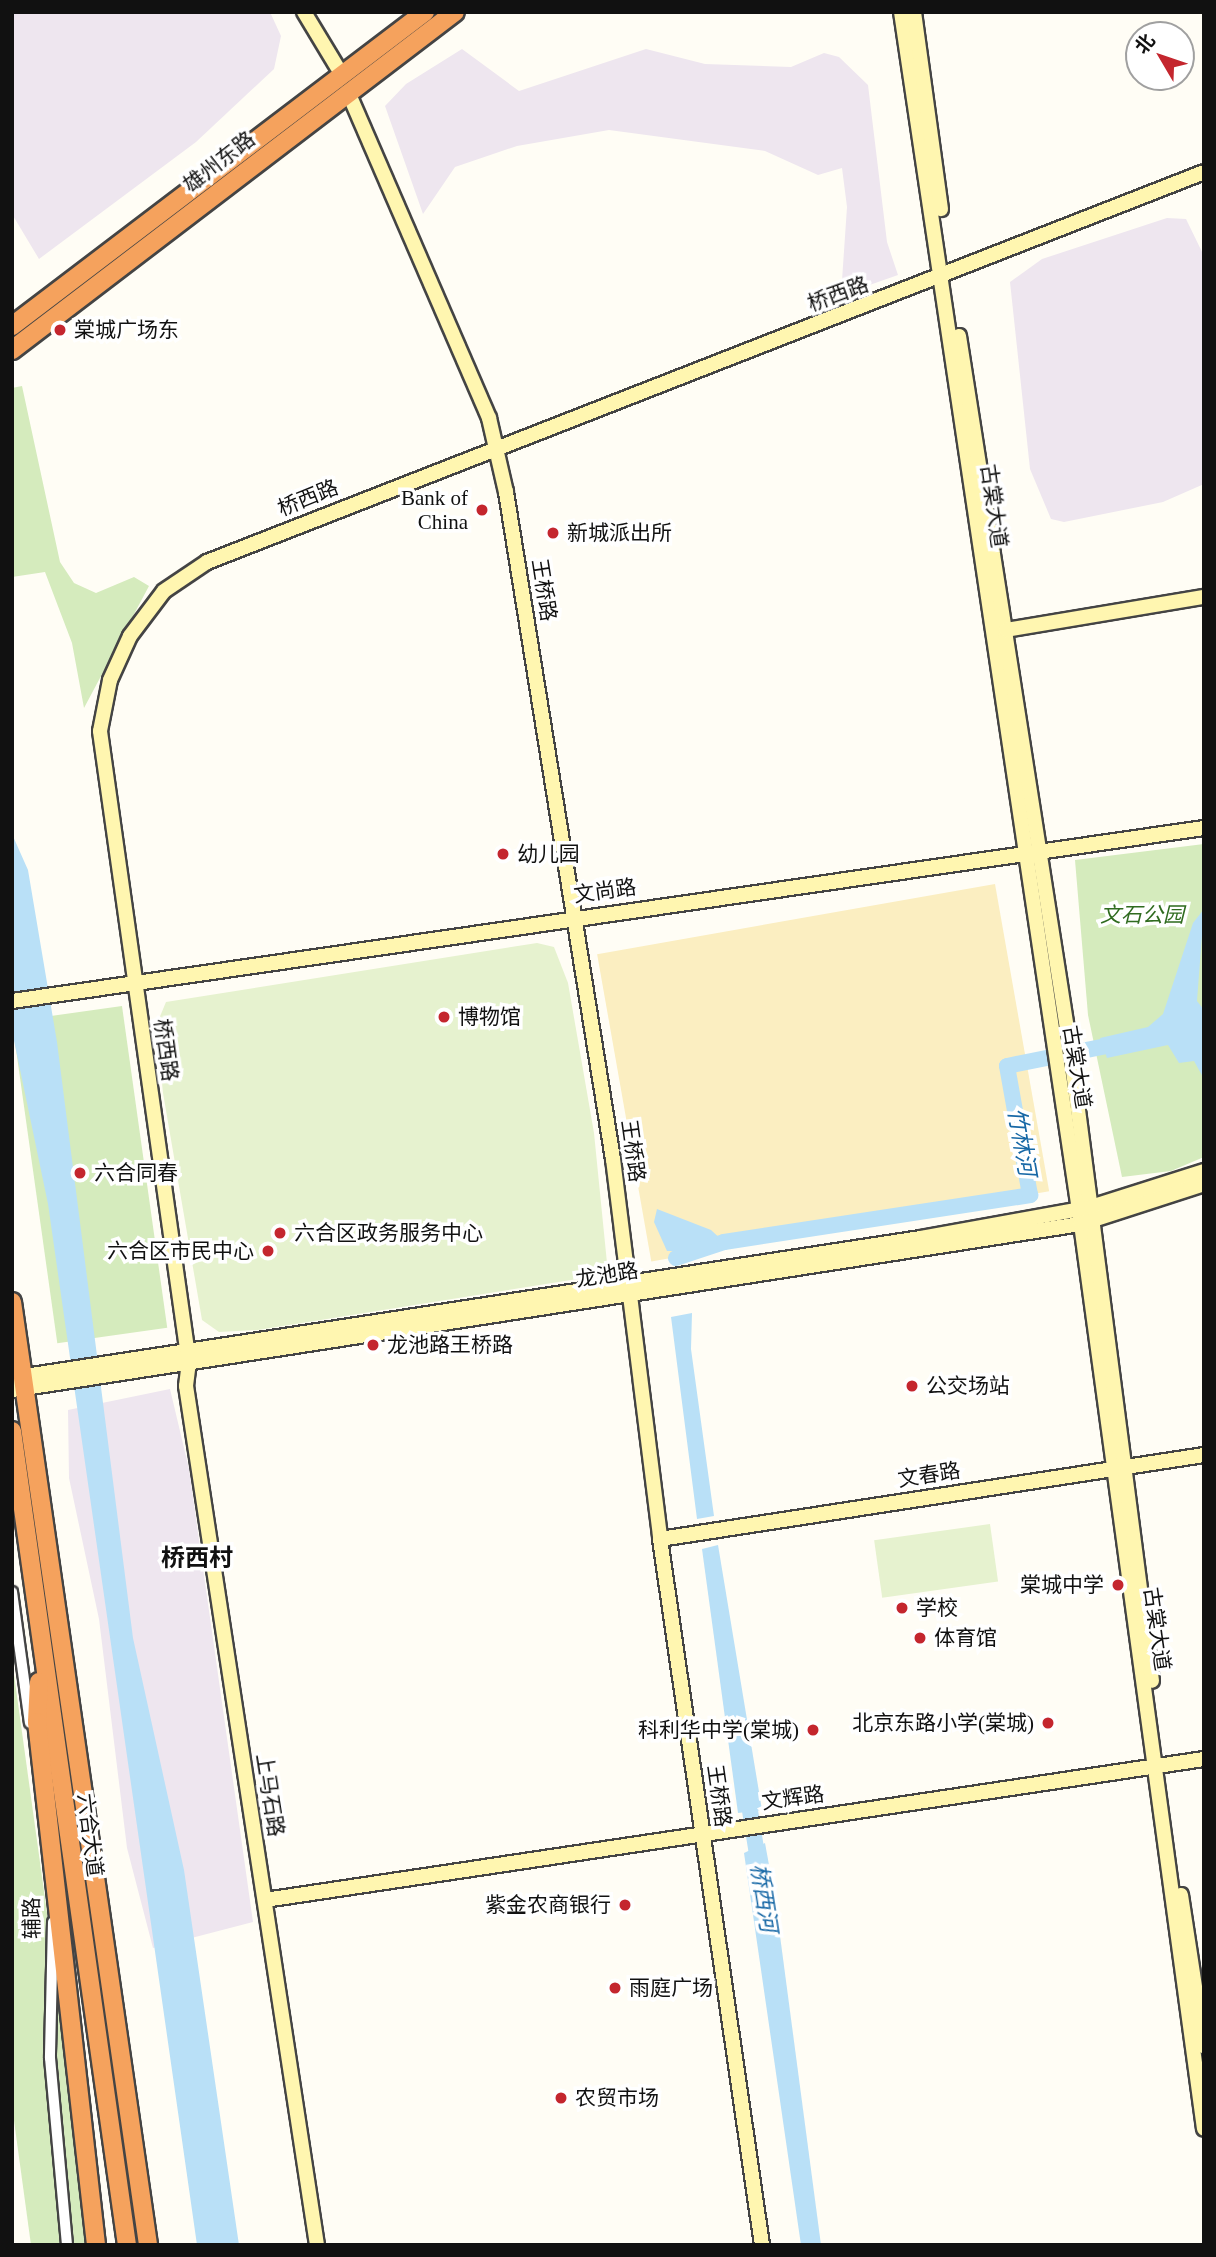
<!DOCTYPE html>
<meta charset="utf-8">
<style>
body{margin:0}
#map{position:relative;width:1216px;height:2257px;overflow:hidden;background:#fffdf5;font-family:"Times New Roman","Noto Sans SC",serif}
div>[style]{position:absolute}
.industrial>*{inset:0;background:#eee6ef}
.green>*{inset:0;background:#d5ebbd;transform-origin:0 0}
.sand>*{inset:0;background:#fbeec1;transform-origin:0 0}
.pitch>*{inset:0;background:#e6f2cf;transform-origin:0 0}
.water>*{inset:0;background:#b9e0f7}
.river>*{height:16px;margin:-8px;padding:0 8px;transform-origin:8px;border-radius:8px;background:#b9e0f7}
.roads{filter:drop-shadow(2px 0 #444) drop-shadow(-2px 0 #444) drop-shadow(0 2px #444) drop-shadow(0 -2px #444)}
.street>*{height:10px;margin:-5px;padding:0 5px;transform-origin:5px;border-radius:5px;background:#fff}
.secondary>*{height:14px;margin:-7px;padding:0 7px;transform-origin:7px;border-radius:7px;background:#fff6b0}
.highway>*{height:18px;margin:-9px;padding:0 9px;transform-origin:9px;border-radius:9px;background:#f5a25d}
.dots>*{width:19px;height:19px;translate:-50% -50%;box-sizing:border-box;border:4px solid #fff;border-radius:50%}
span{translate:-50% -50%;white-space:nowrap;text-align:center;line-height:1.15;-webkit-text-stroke:7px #fff;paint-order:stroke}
.street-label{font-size:21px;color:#111}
.poi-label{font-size:21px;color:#111}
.left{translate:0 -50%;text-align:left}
.right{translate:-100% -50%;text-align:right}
.park-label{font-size:21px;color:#2f6b1f;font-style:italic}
.water-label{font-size:23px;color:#1768a6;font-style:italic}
.quarter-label{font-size:24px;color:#111;font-weight:700}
.frame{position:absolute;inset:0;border:14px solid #111;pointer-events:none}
.north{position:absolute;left:1125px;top:21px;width:70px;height:70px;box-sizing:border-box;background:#fff;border:2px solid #a0a0a0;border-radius:50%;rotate:309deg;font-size:19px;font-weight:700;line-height:28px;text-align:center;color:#111}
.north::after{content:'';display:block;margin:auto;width:24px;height:32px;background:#c4262e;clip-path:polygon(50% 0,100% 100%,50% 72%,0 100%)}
</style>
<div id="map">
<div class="industrial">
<div style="clip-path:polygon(12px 12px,270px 12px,281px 36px,274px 69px,196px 142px,39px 259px,12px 214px)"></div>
<div style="clip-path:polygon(462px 49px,519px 91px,646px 49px,705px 64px,791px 67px,824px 53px,839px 57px,868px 85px,887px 242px,898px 275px,841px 295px,847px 207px,842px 168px,818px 175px,765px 151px,609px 130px,517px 146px,455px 167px,423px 214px,385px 106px,406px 84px)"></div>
<div style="clip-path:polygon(1167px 218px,1186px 219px,1204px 256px,1204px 484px,1163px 502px,1064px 522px,1051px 519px,1030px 469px,1010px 282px,1042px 259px)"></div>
<div style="clip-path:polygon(170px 1389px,189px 1469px,253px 1922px,153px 1948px,127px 1848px,99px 1619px,69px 1478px,68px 1410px)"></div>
</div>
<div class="green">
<div style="clip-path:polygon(22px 386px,60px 562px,74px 583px,96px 593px,134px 577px,149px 586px,84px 708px,72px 643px,45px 572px,12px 577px,12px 388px)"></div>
<div style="clip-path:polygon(1204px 844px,1204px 1157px,1171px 1171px,1122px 1177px,1088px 1015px,1075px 860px)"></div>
<div style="left:122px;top:1006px;width:325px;height:111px;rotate:82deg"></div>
<div style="clip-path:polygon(12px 1660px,93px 2245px,31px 2245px,12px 2106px)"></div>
</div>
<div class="sand">
<div style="left:995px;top:884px;width:312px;height:404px;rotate:80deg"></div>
</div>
<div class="pitch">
<div style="clip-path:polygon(537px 943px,554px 947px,568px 983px,594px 1133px,607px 1263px,590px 1277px,258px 1330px,219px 1332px,202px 1320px,163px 1093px,156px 1026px,166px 1002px)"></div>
<div style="left:990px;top:1524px;width:58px;height:117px;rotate:82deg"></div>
</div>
<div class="water">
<div style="clip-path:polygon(12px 834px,28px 870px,57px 1042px,133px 1638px,184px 1870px,239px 2245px,197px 2245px,48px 1204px,12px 1031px)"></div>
<div style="clip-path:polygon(1204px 909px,1197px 1001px,1204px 1010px,1204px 1079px,1194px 1061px,1179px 1063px,1168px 1045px,1107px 1058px,1100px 1038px,1148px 1027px,1163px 1014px,1193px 923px)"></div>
<div style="clip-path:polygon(657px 1209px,711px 1230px,724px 1242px,706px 1251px,667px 1251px,654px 1222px)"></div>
<div style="clip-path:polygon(692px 1313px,691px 1349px,714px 1516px,697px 1519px,671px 1317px)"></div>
<div style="clip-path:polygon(718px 1545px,762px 1810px,738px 1813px,702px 1549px)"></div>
<div style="clip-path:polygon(765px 1843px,775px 1898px,821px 2245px,801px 2245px,744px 1853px)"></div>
</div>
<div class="river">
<div style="left:676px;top:1258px;width:51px;rotate:-18.4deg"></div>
<div style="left:724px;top:1242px;width:310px;rotate:-8.7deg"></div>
<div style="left:1030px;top:1195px;width:131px;rotate:-100.1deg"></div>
<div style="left:1007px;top:1066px;width:116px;rotate:-11.4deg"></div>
<div style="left:747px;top:1792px;width:76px;rotate:80.9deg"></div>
</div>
<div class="roads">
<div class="street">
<div style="left:12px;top:1592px;width:132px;rotate:82.2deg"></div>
<div style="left:53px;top:1922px;width:136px;rotate:91.3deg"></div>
<div style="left:50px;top:2058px;width:188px;rotate:84.8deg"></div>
</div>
<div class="secondary">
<div style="left:304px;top:12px;width:74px;rotate:58.9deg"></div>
<div style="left:901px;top:12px;width:1225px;rotate:81.55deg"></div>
<div style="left:1081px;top:1224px;width:913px;rotate:82.26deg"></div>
<div style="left:914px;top:12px;width:199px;rotate:82.2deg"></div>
<div style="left:348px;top:92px;width:355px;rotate:66.6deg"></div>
<div style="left:489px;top:418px;width:76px;rotate:77.1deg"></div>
<div style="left:506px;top:492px;width:676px;rotate:80.89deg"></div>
<div style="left:613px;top:1159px;width:383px;rotate:82.9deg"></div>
<div style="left:660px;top:1539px;width:713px;rotate:81.78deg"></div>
<div style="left:959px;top:336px;width:721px;rotate:81.14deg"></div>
<div style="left:1070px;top:1048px;width:638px;rotate:82.62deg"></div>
<div style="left:1006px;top:630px;width:201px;rotate:-9.5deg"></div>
<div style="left:12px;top:1001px;width:1204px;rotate:-8.26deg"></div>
<div style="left:12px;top:1378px;width:920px;rotate:-8.76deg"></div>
<div style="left:921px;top:1238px;width:173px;rotate:-10.3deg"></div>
<div style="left:1091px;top:1207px;width:119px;rotate:-17.7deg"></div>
<div style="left:12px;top:1390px;width:1082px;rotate:-8.83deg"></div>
<div style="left:1081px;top:1224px;width:129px;rotate:-18deg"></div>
<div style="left:660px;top:1539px;width:550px;rotate:-8.78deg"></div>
<div style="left:1181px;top:1895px;width:153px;rotate:81.3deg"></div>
<div style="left:265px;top:1900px;width:950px;rotate:-8.54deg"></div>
<div style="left:317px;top:2245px;width:869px;rotate:-98.67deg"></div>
<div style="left:186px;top:1386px;width:23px;rotate:-83deg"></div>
<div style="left:189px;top:1363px;width:638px;rotate:-98.02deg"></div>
<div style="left:100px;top:731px;width:52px;rotate:-78.9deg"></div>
<div style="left:110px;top:680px;width:48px;rotate:-65.6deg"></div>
<div style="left:130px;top:636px;width:56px;rotate:-52.9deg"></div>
<div style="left:164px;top:591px;width:52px;rotate:-34deg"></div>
<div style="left:207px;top:562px;width:1071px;rotate:-21.36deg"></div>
</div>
<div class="highway">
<div style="left:12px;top:326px;width:519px;rotate:-37.25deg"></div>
<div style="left:12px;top:350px;width:557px;rotate:-37.34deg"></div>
<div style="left:12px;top:1302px;width:953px;rotate:81.79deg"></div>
<div style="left:12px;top:1431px;width:822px;rotate:81.96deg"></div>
<div style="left:39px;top:1682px;width:40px;rotate:92.9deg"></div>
<div style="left:37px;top:1722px;width:526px;rotate:83.56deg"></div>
</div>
</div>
<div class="dots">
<div style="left:60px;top:330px;background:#c4262e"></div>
<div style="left:482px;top:510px;background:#c4262e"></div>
<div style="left:553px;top:533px;background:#c4262e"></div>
<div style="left:503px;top:854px;background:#c4262e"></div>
<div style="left:444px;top:1017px;background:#c4262e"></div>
<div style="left:80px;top:1173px;background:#c4262e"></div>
<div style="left:280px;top:1233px;background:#c4262e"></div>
<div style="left:268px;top:1251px;background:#c4262e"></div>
<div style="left:373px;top:1345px;background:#c4262e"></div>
<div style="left:912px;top:1386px;background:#c4262e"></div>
<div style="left:1118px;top:1585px;background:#c4262e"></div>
<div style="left:902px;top:1608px;background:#c4262e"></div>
<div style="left:920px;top:1638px;background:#c4262e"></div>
<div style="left:1048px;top:1723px;background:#c4262e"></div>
<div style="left:813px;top:1730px;background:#c4262e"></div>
<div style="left:625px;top:1905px;background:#c4262e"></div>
<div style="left:615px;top:1988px;background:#c4262e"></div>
<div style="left:561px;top:2098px;background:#c4262e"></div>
</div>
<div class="street-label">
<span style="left:219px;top:162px;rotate:-38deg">雄州东路</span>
<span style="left:838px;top:294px;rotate:-20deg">桥西路</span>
<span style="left:308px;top:498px;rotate:-22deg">桥西路</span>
<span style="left:994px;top:506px;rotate:82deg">古棠大道</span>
<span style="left:544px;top:590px;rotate:81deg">王桥路</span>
<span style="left:605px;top:891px;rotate:-8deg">文尚路</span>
<span style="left:166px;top:1050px;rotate:82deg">桥西路</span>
<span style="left:1077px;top:1067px;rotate:81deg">古棠大道</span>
<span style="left:633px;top:1151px;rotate:82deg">王桥路</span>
<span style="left:607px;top:1275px;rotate:-9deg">龙池路</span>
<span style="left:929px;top:1475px;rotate:-9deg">文春路</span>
<span style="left:1157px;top:1629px;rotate:82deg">古棠大道</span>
<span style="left:270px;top:1795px;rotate:81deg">上马石路</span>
<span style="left:719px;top:1796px;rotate:82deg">王桥路</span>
<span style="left:793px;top:1798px;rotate:-8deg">文辉路</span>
<span style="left:90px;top:1835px;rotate:83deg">六合大道</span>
<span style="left:32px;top:1918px;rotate:-91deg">辅路</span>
</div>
<div class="poi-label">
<span class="left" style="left:74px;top:330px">棠城广场东</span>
<span class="right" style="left:468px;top:510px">Bank of<br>China</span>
<span class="left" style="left:567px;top:533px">新城派出所</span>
<span class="left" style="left:517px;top:854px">幼儿园</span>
<span class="left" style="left:458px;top:1017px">博物馆</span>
<span class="left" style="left:94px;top:1173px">六合同春</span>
<span class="left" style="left:294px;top:1233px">六合区政务服务中心</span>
<span class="right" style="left:254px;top:1251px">六合区市民中心</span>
<span class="left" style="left:387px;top:1345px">龙池路王桥路</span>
<span class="left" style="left:926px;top:1386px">公交场站</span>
<span class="right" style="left:1104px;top:1585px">棠城中学</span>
<span class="left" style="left:916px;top:1608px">学校</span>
<span class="left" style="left:934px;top:1638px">体育馆</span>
<span class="right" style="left:1034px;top:1723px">北京东路小学(棠城)</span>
<span class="right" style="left:799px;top:1730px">科利华中学(棠城)</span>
<span class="right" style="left:611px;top:1905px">紫金农商银行</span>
<span class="left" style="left:629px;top:1988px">雨庭广场</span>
<span class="left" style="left:575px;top:2098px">农贸市场</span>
</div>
<div class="park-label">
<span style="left:1142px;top:915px">文石公园</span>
</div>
<div class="water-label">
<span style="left:1021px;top:1142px;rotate:80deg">竹林河</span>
<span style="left:763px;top:1898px;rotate:81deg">桥西河</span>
</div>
<div class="quarter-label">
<span style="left:197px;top:1559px">桥西村</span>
</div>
<div class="frame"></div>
<div class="north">北</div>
</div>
